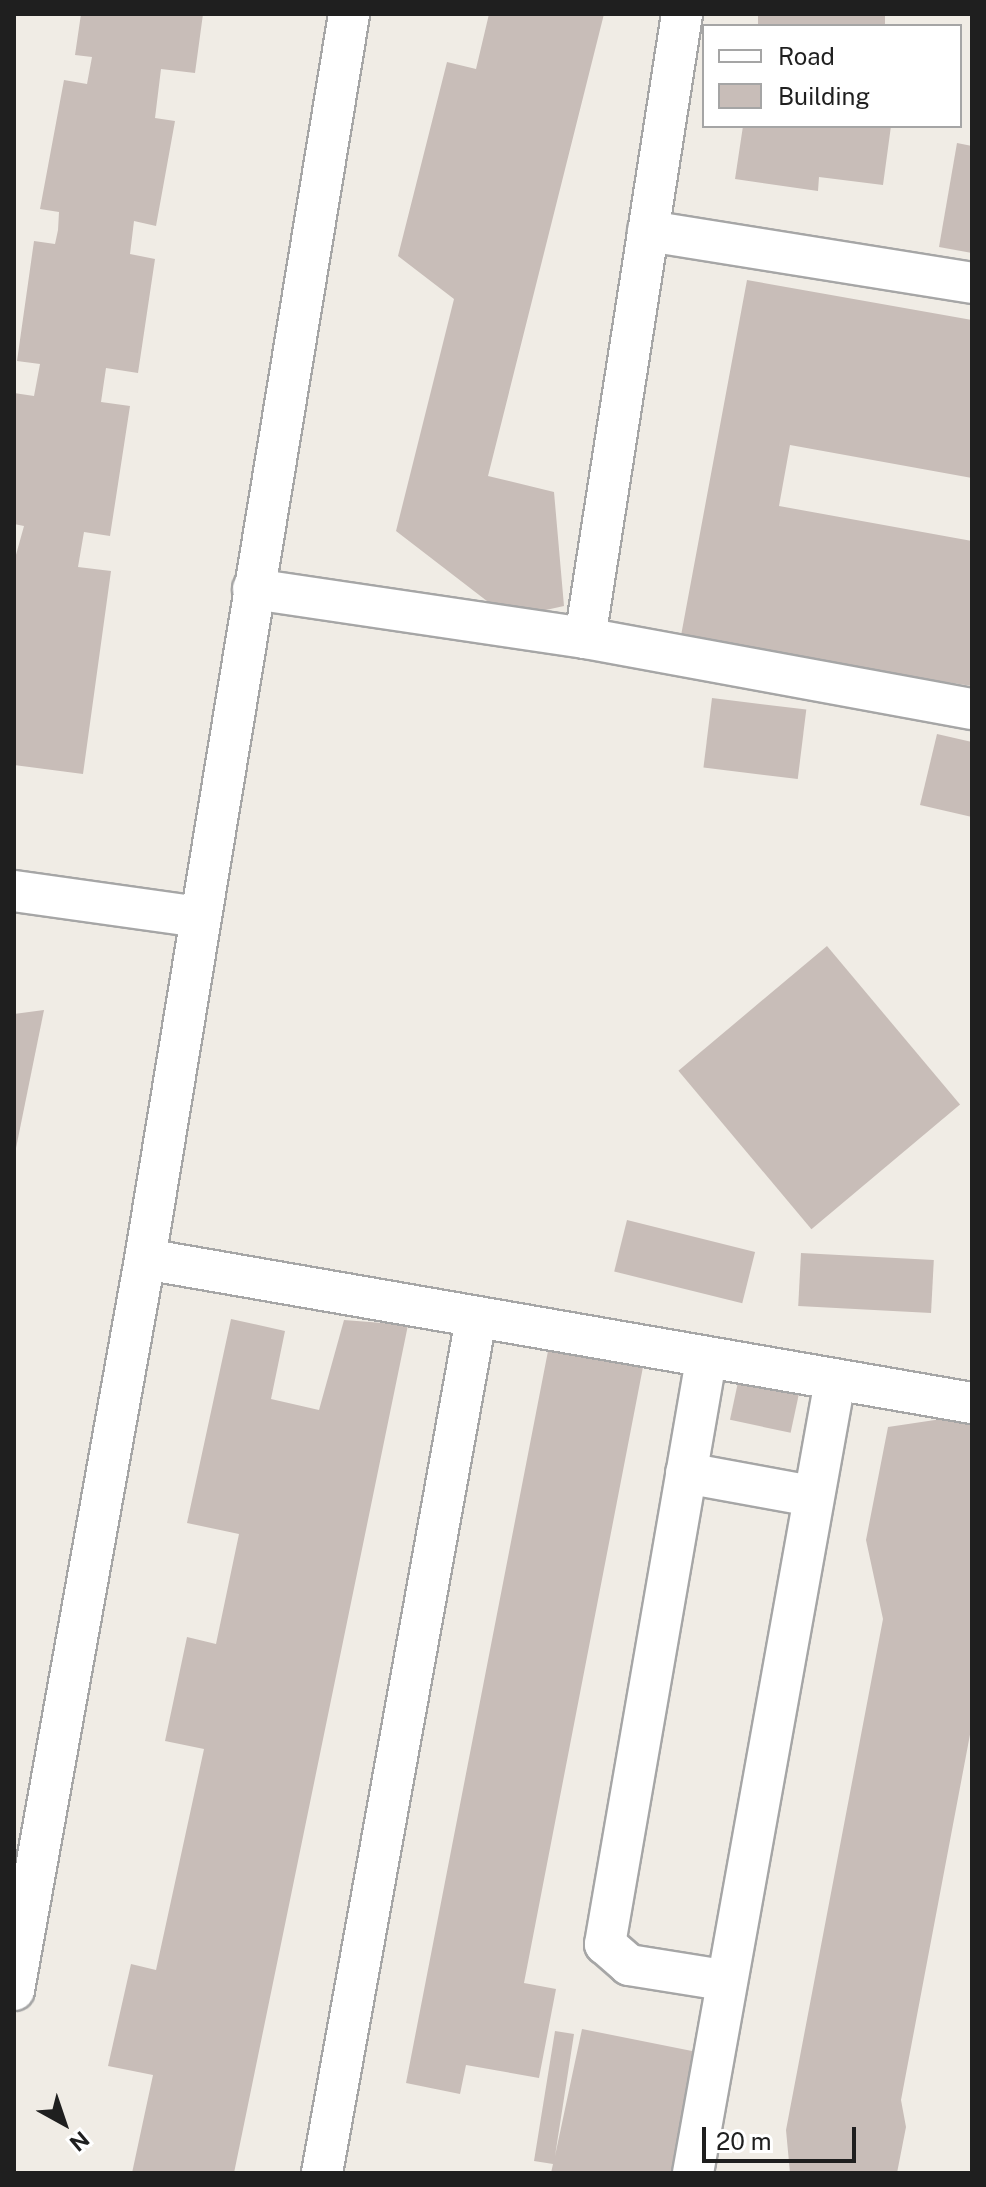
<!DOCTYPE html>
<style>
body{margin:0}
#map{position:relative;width:986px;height:2187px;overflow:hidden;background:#f0ece5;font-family:"Public Sans",sans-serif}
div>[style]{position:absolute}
.building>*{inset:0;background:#c8bdb8;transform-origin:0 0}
.roads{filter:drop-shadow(2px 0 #a6a6a6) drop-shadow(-2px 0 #a6a6a6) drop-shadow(0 2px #a6a6a6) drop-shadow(0 -2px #a6a6a6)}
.minor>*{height:40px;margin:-20px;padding:0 20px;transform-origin:20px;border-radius:20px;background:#fff}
span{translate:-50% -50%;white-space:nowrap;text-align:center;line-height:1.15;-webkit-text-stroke:6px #fff;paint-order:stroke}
.frame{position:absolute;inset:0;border:16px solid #1f1f1f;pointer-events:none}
.legend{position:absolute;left:702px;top:24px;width:260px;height:104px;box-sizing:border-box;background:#fff;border:2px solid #a5a5a5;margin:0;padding:10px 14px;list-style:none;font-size:24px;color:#1f1f1f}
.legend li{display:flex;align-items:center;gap:16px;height:40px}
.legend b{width:40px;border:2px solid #a5a5a5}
.north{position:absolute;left:24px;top:2083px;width:80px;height:80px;-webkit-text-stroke:6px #fff;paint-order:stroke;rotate:140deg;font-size:22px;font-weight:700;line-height:32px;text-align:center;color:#1f1f1f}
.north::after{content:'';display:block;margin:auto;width:28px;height:36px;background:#1f1f1f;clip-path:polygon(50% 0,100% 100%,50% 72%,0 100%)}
.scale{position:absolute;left:702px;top:2127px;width:154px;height:36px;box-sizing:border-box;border:4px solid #1f1f1f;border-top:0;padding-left:10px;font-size:24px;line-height:28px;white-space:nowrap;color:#1f1f1f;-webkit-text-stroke:6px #fff;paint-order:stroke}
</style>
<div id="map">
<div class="building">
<div style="clip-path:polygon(81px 14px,203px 14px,195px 73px,161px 69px,155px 118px,175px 121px,156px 226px,134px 221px,130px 254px,155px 259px,138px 373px,106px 368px,101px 402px,130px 406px,110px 536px,84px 532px,78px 567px,111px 571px,83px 774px,14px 765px,14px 562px,24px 526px,14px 524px,14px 393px,34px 396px,40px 364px,17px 361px,34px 241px,55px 244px,58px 230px,59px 212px,40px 209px,64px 80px,87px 84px,92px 57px,75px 55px)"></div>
<div style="clip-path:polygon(489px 14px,604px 14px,488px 476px,554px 492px,564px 606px,523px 615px,496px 608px,396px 531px,454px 299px,398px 256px,447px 62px,476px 69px)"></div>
<div style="left:758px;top:14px;width:127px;height:12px"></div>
<div style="clip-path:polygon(743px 126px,891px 126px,883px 185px,819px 177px,818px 191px,735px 179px)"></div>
<div style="clip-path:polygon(957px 143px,972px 146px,972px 253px,939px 247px)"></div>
<div style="clip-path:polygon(747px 280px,972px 320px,972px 478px,790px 445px,779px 506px,972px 541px,972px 686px,680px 641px)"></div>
<div style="left:712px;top:698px;width:95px;height:70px;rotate:7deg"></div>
<div style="clip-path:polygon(937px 734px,972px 742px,972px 817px,920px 805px)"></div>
<div style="left:827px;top:946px;width:207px;height:194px;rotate:50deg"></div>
<div style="clip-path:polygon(44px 1010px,15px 1153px,14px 1153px,14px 1014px)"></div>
<div style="left:627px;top:1220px;width:132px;height:53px;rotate:14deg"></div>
<div style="left:801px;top:1253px;width:133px;height:53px;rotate:3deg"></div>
<div style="clip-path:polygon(231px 1319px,285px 1331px,271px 1399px,319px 1410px,344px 1320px,408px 1325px,234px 2173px,132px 2173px,153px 2075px,108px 2066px,131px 1964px,156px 1970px,204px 1749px,165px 1741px,187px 1637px,216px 1644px,239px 1534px,187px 1523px)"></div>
<div style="clip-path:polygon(548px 1351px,643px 1367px,524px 1983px,556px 1989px,539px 2078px,466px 2065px,460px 2094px,406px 2083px)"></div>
<div style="left:741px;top:1368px;width:62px;height:53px;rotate:12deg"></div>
<div style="clip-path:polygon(955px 1417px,972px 1421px,972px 1724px,901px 2100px,906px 2127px,897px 2173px,790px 2173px,786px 2130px,883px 1619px,866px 1540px,888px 1427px)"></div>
<div style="clip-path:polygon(582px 2029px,697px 2052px,672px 2173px,551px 2173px,553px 2164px,534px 2161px,555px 2031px,574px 2034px,555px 2156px)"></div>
</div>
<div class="roads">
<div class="minor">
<div style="left:648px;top:231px;width:328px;rotate:9.1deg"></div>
<div style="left:253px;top:589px;width:336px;rotate:8.4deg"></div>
<div style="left:585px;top:638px;width:393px;rotate:10.4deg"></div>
<div style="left:585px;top:638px;width:631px;rotate:-81.16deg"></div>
<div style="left:14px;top:891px;width:187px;rotate:8deg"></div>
<div style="left:145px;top:1259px;width:839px;rotate:9.88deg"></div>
<div style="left:706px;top:1360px;width:593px;rotate:99.81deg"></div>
<div style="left:605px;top:1944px;width:32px;rotate:41deg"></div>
<div style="left:629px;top:1965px;width:95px;rotate:9.1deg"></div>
<div style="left:686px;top:1473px;width:127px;rotate:10.4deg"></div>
<div style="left:14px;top:1990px;width:743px;rotate:-79.84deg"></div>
<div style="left:145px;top:1259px;width:1262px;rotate:-80.69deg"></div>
<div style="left:322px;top:2173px;width:868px;rotate:-79.78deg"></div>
<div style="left:693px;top:2173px;width:805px;rotate:-79.84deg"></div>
</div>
</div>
<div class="frame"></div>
<ul class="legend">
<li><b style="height:10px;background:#fff"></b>Road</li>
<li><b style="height:22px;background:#c8bdb8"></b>Building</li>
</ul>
<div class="north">N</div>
<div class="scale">20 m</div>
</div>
